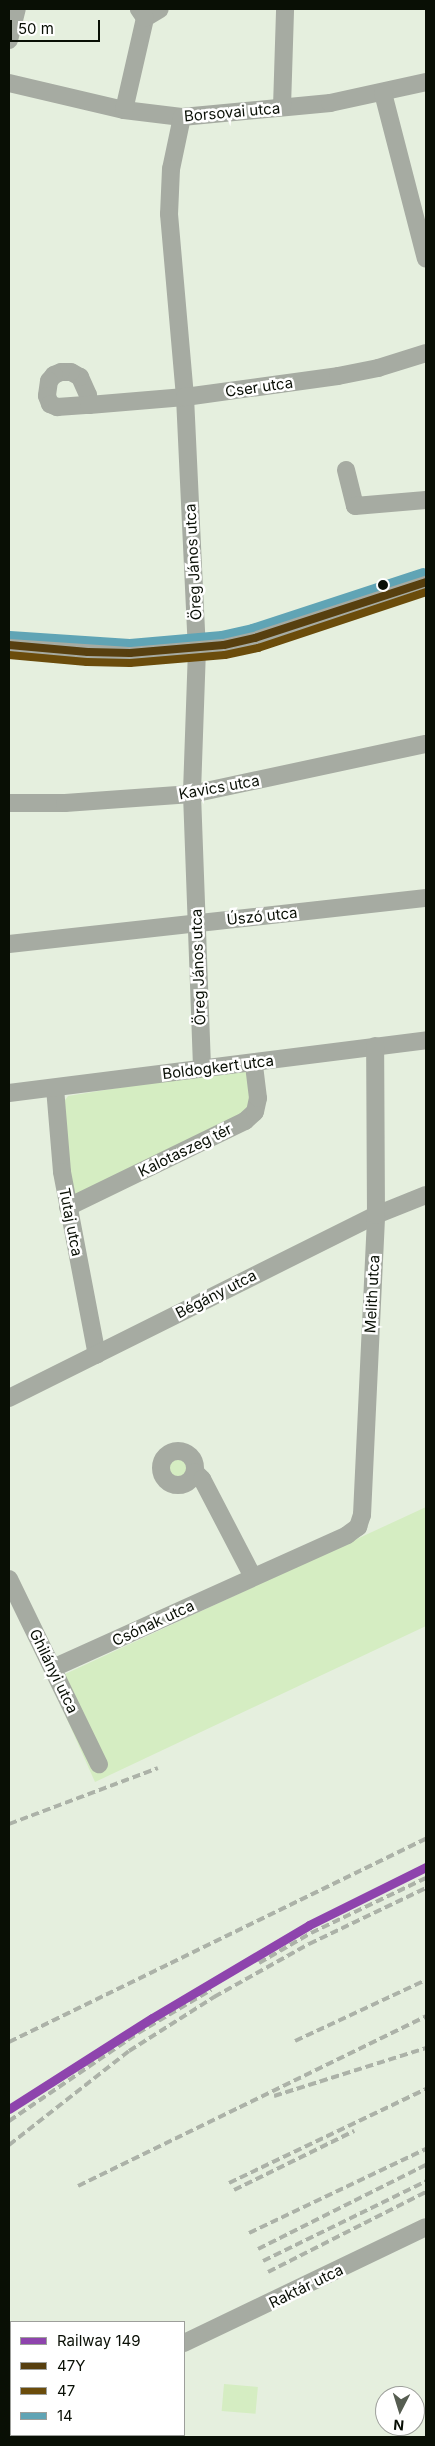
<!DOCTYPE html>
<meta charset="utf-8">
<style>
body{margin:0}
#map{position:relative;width:435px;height:2446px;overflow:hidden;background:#e5efde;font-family:Inter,sans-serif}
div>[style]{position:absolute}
.green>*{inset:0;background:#d5edc2;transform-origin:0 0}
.round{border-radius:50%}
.minor>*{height:18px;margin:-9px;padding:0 9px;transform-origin:9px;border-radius:9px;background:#a6aba2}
.minor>.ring{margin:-9px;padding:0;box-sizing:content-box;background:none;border:18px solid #a6aba2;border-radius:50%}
.rail>*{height:4px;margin-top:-2px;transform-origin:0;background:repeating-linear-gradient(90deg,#acb2a8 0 8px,transparent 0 12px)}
.bus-1>*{height:8px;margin:-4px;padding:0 4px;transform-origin:4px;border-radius:4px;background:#573f0f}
.bus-2>*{height:8px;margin:-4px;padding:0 4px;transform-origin:4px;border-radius:4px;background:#6b4c0b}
.bus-3>*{height:8px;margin:-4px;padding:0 4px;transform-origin:4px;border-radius:4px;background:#60a4b5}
.rail-1>*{height:9px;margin:-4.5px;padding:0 4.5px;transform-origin:4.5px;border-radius:4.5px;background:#8e44ad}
.dots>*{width:14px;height:14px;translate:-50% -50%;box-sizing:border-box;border:2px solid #fff;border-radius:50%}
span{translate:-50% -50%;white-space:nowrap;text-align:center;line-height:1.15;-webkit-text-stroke:5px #fff;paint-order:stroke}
.street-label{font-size:15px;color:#090f05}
.frame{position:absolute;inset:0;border:10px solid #090f05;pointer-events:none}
.legend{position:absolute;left:10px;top:2321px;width:175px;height:115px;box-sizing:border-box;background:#fff;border:1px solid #9d9f9b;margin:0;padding:6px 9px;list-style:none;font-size:15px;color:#090f05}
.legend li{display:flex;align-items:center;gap:10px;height:25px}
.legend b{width:25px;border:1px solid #9d9f9b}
.north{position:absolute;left:375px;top:2386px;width:50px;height:50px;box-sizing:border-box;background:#fff;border:1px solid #9d9f9b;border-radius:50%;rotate:185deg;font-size:14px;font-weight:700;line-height:20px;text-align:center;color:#090f05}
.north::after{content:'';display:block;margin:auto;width:18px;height:22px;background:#565d51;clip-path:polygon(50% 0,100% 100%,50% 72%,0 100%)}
.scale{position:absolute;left:10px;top:20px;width:90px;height:22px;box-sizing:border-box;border:2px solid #090f05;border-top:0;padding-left:6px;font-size:15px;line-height:18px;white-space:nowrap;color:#090f05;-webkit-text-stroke:4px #fff;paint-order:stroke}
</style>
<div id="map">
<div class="green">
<div style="clip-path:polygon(240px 1068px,251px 1074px,249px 1111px,83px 1199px,73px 1195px,63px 1103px,68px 1096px)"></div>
<div class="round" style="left:167px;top:1457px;width:22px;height:22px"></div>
<div style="clip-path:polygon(426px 1507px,426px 1626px,95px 1782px,50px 1681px)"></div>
<div style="left:224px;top:2384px;width:34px;height:27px;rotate:5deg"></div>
</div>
<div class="minor">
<div style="left:145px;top:18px;width:17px;rotate:-31deg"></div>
<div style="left:9px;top:40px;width:32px;rotate:-76deg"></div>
<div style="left:9px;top:83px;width:118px;rotate:13.2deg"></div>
<div style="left:124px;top:110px;width:58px;rotate:6.9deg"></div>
<div style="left:182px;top:117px;width:149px;rotate:-5.4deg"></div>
<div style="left:330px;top:103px;width:98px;rotate:-12.3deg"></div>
<div style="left:383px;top:93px;width:171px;rotate:75.5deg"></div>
<div style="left:282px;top:107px;width:98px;rotate:-88.2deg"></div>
<div style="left:124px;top:110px;width:94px;rotate:-77.1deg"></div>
<div style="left:145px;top:18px;width:11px;rotate:-124deg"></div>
<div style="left:182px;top:117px;width:53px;rotate:101.9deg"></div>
<div style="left:171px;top:169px;width:45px;rotate:92.5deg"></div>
<div style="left:169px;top:214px;width:184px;rotate:85deg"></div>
<div style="left:185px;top:397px;width:252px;rotate:87.3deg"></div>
<div style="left:197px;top:649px;width:145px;rotate:92deg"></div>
<div style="left:192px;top:794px;width:274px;rotate:87.9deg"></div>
<div style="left:89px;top:405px;width:10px;rotate:-96deg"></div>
<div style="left:88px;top:395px;width:20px;rotate:-114deg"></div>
<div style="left:80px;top:377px;width:10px;rotate:-151deg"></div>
<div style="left:71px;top:372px;width:10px;rotate:180deg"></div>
<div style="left:61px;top:372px;width:8px;rotate:157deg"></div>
<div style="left:54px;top:375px;width:8px;rotate:130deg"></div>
<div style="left:49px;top:381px;width:15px;rotate:98deg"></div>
<div style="left:47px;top:396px;width:9px;rotate:69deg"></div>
<div style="left:50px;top:404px;width:8px;rotate:23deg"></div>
<div style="left:57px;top:407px;width:32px;rotate:-4deg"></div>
<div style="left:89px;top:405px;width:96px;rotate:-4.8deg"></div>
<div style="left:185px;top:397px;width:154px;rotate:-7.8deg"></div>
<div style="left:338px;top:376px;width:41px;rotate:-11.3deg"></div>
<div style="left:378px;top:368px;width:50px;rotate:-17.4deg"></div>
<div style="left:346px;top:470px;width:37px;rotate:76deg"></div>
<div style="left:355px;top:506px;width:71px;rotate:-4.8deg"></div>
<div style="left:9px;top:645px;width:79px;rotate:5.1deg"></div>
<div style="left:88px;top:652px;width:42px;rotate:1.4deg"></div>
<div style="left:130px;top:653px;width:94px;rotate:-4.9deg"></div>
<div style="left:224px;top:645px;width:32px;rotate:-13deg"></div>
<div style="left:255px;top:638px;width:180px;rotate:-18.1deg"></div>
<div style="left:9px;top:803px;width:56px"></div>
<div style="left:65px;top:803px;width:127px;rotate:-4.1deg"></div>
<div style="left:192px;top:794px;width:239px;rotate:-12.1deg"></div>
<div style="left:9px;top:944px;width:420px;rotate:-6.3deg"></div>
<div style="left:55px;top:1088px;width:84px;rotate:85.2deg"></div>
<div style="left:62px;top:1172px;width:186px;rotate:79.2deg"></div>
<div style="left:9px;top:1093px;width:420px;rotate:-7.2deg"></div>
<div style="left:68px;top:1207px;width:197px;rotate:-25.9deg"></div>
<div style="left:245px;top:1121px;width:13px;rotate:-42deg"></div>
<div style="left:255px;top:1112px;width:14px;rotate:-78deg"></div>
<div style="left:258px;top:1098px;width:35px;rotate:-97deg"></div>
<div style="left:9px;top:1398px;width:410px;rotate:-26.5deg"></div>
<div style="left:376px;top:1215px;width:54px;rotate:-21.8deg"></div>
<div class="ring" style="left:161px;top:1451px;width:16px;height:16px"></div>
<div style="left:195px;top:1472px;width:10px;rotate:45deg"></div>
<div style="left:202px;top:1479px;width:110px;rotate:62.5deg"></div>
<div style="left:9px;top:1579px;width:206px;rotate:64.1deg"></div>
<div style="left:53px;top:1668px;width:323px;rotate:-24.3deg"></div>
<div style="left:347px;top:1535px;width:14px;rotate:-36deg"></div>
<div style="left:358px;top:1527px;width:13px;rotate:-72deg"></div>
<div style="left:362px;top:1515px;width:300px;rotate:-87.3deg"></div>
<div style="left:376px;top:1215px;width:169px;rotate:-90.3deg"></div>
<div style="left:184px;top:2343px;width:268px;rotate:-25.6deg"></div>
<div style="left:9px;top:2419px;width:2px;rotate:-27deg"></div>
</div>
<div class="rail">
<div style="left:9px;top:1824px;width:159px;rotate:-20.6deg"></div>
<div style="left:259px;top:1963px;width:60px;rotate:-30deg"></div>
<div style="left:311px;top:1933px;width:127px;rotate:-25.6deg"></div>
<div style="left:295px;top:2041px;width:145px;rotate:-25deg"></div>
<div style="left:9px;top:2042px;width:464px;rotate:-26deg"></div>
<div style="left:274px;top:2096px;width:159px;rotate:-17.5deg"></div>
<div style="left:9px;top:2121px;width:156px;rotate:-34.3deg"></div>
<div style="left:138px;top:2033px;width:85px;rotate:-30.5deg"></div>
<div style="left:9px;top:2145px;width:152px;rotate:-38.1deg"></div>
<div style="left:129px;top:2051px;width:101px;rotate:-32.4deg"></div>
<div style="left:214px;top:1997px;width:109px;rotate:-29.2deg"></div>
<div style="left:309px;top:1944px;width:130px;rotate:-25.6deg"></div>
<div style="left:229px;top:2183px;width:218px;rotate:-25.5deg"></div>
<div style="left:78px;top:2186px;width:387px;rotate:-26deg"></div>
<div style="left:234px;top:2190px;width:134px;rotate:-26.2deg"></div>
<div style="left:249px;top:2233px;width:196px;rotate:-25.4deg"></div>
<div style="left:258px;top:2249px;width:188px;rotate:-26.6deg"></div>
<div style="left:263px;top:2261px;width:182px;rotate:-26.1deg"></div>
<div style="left:268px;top:2272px;width:177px;rotate:-26.9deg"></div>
</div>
<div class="bus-1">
<div style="left:9px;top:645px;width:79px;rotate:5.1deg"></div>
<div style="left:88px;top:652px;width:42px;rotate:1.4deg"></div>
<div style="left:130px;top:653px;width:94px;rotate:-4.9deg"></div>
<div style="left:224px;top:645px;width:32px;rotate:-13deg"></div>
<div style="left:255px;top:638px;width:180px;rotate:-18.1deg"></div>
</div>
<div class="bus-2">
<div style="left:9px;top:655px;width:78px;rotate:5.1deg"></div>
<div style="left:87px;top:662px;width:43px;rotate:1.3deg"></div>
<div style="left:130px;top:663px;width:95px;rotate:-4.8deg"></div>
<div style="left:225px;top:655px;width:34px;rotate:-12deg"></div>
<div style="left:258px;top:648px;width:177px;rotate:-18.4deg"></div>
</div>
<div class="bus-3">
<div style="left:10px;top:635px;width:120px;rotate:3.8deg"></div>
<div style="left:130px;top:643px;width:92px;rotate:-5deg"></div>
<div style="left:222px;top:635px;width:31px;rotate:-13deg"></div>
<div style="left:252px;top:628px;width:180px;rotate:-18.1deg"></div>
</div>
<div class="rail-1">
<div style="left:9px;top:2109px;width:169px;rotate:-32.5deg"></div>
<div style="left:152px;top:2018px;width:182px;rotate:-30.6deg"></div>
<div style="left:309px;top:1925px;width:131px;rotate:-26.4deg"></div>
</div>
<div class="dots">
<div style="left:383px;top:585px;background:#090f05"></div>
</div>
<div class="street-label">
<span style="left:232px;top:112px;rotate:-5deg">Borsovai utca</span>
<span style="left:259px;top:387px;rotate:-8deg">Cser utca</span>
<span style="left:193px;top:562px;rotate:-93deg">Öreg János utca</span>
<span style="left:219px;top:787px;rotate:-10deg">Kavics utca</span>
<span style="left:262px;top:916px;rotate:-6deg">Úszó utca</span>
<span style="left:198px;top:967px;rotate:-92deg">Öreg János utca</span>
<span style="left:218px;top:1067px;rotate:-7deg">Boldogkert utca</span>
<span style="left:185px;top:1150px;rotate:-26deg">Kalotaszeg tér</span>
<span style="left:71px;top:1222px;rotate:79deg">Tutaj utca</span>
<span style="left:216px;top:1294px;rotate:-27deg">Bégány utca</span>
<span style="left:372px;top:1294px;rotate:-87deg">Melith utca</span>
<span style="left:153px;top:1623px;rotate:-25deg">Csónak utca</span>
<span style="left:54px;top:1671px;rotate:64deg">Ghilányi utca</span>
<span style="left:306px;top:2286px;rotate:-26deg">Raktár utca</span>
</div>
<div class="frame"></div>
<ul class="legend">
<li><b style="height:6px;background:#8e44ad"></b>Railway 149</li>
<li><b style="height:6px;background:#573f0f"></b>47Y</li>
<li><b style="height:6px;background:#6b4c0b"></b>47</li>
<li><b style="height:6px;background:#60a4b5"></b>14</li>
</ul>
<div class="north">N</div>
<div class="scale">50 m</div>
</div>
